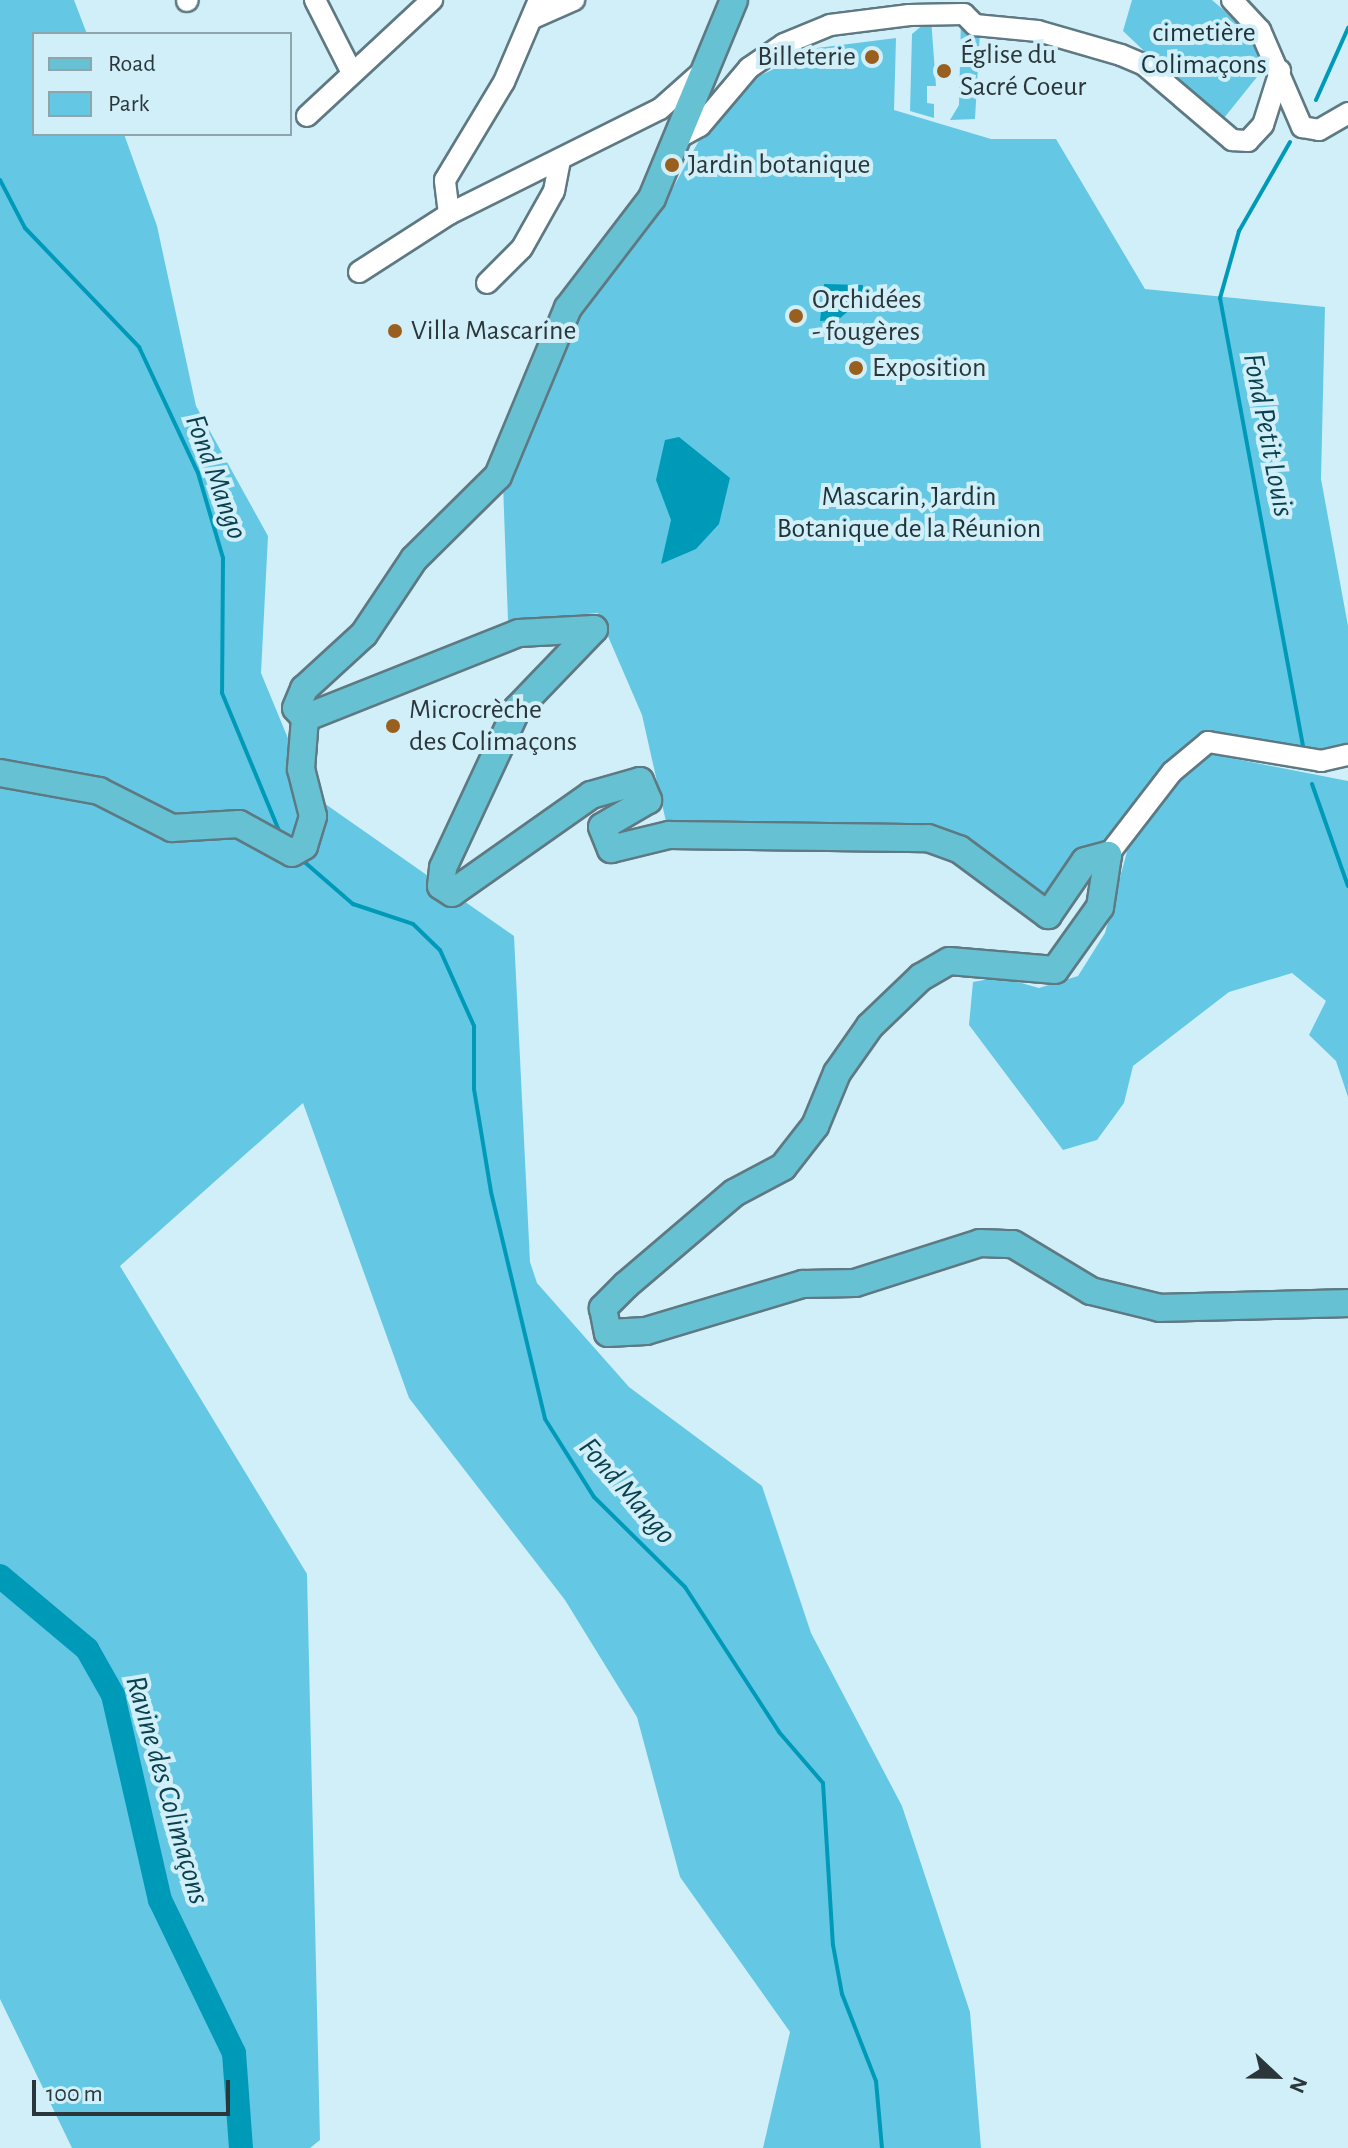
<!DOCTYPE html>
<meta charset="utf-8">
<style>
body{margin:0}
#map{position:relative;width:1348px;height:2148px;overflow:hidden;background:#d1eff8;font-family:"Alegreya Sans",sans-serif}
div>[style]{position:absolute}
.green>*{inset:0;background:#64c8e5}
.water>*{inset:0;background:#009ab9}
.stream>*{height:4px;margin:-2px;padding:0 2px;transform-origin:2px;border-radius:2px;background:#009ab9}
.river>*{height:24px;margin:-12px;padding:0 12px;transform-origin:12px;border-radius:12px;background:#009ab9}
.roads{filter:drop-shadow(2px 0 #5e7982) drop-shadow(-2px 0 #5e7982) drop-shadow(0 2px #5e7982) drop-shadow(0 -2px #5e7982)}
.minor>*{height:20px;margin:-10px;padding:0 10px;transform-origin:10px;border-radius:10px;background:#fff}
.major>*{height:26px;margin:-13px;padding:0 13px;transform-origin:13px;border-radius:13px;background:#66c1d3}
.dots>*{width:22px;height:22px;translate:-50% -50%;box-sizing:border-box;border:4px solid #d1eff8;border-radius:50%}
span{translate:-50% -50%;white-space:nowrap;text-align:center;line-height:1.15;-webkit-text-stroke:8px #d1eff8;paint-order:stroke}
.park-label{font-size:28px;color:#1e3339}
.poi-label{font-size:28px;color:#2b363a}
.left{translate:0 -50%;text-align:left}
.right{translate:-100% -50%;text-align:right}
.water-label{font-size:30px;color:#0b414f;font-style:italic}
.legend{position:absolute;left:32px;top:32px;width:260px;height:104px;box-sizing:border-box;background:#d1eff8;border:2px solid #8fa5ac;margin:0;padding:10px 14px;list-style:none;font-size:24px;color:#2b363a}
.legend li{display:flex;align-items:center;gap:16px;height:40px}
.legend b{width:40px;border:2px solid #8fa5ac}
.north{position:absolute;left:1236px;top:2036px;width:80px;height:80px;-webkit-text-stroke:6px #d1eff8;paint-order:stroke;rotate:112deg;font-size:22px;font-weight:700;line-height:32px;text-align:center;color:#2b363a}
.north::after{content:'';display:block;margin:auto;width:28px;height:36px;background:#2b363a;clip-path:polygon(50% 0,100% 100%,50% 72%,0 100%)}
.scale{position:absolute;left:32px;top:2080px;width:198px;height:36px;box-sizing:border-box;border:4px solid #2b363a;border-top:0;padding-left:10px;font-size:24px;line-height:28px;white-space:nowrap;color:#2b363a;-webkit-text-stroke:6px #d1eff8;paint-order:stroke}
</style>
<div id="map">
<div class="green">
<div style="clip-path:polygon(0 0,74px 0,87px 34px,34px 34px,34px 134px,124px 134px,157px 226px,196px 406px,268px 536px,261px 673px,311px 794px,514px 936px,530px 1262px,537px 1283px,629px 1387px,762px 1486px,811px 1633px,902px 1806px,970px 2012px,981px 2148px,763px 2148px,790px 2032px,680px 1877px,637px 1717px,565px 1600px,409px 1398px,303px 1103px,120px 1266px,307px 1574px,320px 2140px,310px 2148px,72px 2148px,0 1999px)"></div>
<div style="clip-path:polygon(1132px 0,1212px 0,1257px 39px,1269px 62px,1220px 123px,1123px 31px)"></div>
<div style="clip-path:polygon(961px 17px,980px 32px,975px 119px,950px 120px,959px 105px)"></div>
<div style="clip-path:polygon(931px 18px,936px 86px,927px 86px,927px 103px,934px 104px,934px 118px,910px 111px,912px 34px)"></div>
<div style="clip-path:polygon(896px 38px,894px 110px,991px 139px,1056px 139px,1145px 289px,1325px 307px,1321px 479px,1348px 626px,1348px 755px,1208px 742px,1058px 909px,959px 849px,669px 835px,642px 715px,598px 613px,508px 621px,503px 484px,568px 335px,669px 195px,717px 108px,747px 82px,817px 48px)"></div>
<div style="clip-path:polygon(1210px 754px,1348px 781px,1348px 1097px,1336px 1061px,1309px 1035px,1326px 1001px,1292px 973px,1229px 992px,1133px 1066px,1124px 1103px,1097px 1140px,1063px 1150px,969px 1025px,973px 982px,1000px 977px,1039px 988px,1078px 976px,1105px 933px,1128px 848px,1168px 790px)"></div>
</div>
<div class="water">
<div style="clip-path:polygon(824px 284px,863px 285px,862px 299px,838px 320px,820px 321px)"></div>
<div style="clip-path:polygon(679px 437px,730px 478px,719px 524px,696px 549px,661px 564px,671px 520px,656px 480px,665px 440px)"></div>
</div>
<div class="stream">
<div style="left:1316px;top:100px;width:79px;rotate:-66deg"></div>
<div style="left:1290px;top:142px;width:103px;rotate:119.8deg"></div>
<div style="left:1239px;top:231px;width:70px;rotate:105.8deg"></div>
<div style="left:1220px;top:298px;width:460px;rotate:79.5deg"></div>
<div style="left:0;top:180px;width:54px;rotate:62.5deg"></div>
<div style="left:25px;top:228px;width:165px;rotate:46.2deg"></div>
<div style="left:139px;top:347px;width:139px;rotate:64.9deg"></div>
<div style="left:198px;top:473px;width:89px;rotate:73.6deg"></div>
<div style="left:223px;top:558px;width:135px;rotate:90.4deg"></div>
<div style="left:222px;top:693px;width:152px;rotate:67.5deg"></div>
<div style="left:1312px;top:784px;width:108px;rotate:70.6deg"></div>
<div style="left:301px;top:859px;width:69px;rotate:40.9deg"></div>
<div style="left:353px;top:904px;width:63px;rotate:18.4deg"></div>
<div style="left:413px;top:924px;width:37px;rotate:44deg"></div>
<div style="left:440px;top:950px;width:83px;rotate:65.9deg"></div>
<div style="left:474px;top:1026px;width:63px;rotate:90deg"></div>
<div style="left:474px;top:1089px;width:104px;rotate:80.6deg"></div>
<div style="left:491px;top:1192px;width:233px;rotate:76.6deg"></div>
<div style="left:545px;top:1419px;width:92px;rotate:57.9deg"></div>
<div style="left:594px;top:1497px;width:128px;rotate:44.7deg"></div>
<div style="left:685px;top:1587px;width:173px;rotate:57deg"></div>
<div style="left:779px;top:1732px;width:67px;rotate:49.2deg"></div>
<div style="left:823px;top:1783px;width:162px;rotate:86.5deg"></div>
<div style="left:833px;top:1945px;width:50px;rotate:79.6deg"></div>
<div style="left:842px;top:1994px;width:93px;rotate:68.7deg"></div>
<div style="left:876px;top:2081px;width:67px;rotate:84.9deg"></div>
</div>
<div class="river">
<div style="left:0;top:1576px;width:114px;rotate:40deg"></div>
<div style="left:87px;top:1649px;width:53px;rotate:60.5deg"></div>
<div style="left:113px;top:1695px;width:210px;rotate:77.1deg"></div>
<div style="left:160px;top:1900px;width:170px;rotate:64.2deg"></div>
<div style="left:234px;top:2053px;width:95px;rotate:85.8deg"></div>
</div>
<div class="roads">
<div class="minor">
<div style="left:315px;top:0;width:80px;rotate:63.1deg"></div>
<div style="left:1232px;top:0;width:41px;rotate:47deg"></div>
<div style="left:1260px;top:30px;width:106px;rotate:66.6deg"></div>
<div style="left:1302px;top:127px;width:17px;rotate:10deg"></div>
<div style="left:1319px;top:130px;width:34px;rotate:-30deg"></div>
<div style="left:187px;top:1px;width:1px;rotate:-45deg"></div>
<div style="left:533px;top:18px;width:45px;rotate:-23.7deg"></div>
<div style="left:307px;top:116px;width:171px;rotate:-42.9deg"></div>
<div style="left:678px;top:138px;width:25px;rotate:-29deg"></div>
<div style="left:700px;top:126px;width:76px;rotate:-49.8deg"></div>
<div style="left:749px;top:68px;width:42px;rotate:-34.4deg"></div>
<div style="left:784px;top:44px;width:50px;rotate:-22.4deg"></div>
<div style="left:830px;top:25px;width:80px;rotate:-7.2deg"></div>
<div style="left:909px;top:15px;width:55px;rotate:-1deg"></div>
<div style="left:964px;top:14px;width:16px;rotate:45deg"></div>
<div style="left:975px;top:25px;width:63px;rotate:5.4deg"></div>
<div style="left:1038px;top:31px;width:86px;rotate:16.1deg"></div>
<div style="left:1121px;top:55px;width:25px;rotate:23deg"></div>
<div style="left:1144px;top:65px;width:116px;rotate:40.4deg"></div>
<div style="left:1232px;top:140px;width:16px;rotate:4deg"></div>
<div style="left:1248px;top:141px;width:22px;rotate:-47deg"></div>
<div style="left:1263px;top:125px;width:57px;rotate:-72.5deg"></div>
<div style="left:449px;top:214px;width:34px;rotate:-97deg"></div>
<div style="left:445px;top:180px;width:114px;rotate:-59deg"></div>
<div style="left:504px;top:82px;width:89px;rotate:-66.9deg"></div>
<div style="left:359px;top:272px;width:107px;rotate:-32.8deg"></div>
<div style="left:449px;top:214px;width:236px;rotate:-26.5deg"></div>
<div style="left:660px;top:109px;width:57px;rotate:-41.5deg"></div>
<div style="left:487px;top:283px;width:49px;rotate:-45deg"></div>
<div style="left:522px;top:248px;width:65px;rotate:-60.7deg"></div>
<div style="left:554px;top:191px;width:32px;rotate:-79deg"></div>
<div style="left:1108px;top:855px;width:105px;rotate:-52.4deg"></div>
<div style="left:1172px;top:772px;width:47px;rotate:-39.8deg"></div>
<div style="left:1208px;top:742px;width:115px;rotate:9.5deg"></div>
<div style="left:1321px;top:761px;width:28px;rotate:-13deg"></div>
</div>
<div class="major">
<div style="left:305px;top:718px;width:230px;rotate:-21.7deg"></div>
<div style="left:519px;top:633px;width:75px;rotate:-3.1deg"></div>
<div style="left:594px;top:629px;width:111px;rotate:133.9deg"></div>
<div style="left:517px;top:709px;width:175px;rotate:115deg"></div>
<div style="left:443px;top:868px;width:18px;rotate:96deg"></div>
<div style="left:441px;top:886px;width:13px;rotate:32deg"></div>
<div style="left:452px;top:893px;width:170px;rotate:-35.2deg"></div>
<div style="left:591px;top:795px;width:51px;rotate:-15.9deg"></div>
<div style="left:640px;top:781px;width:21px;rotate:67deg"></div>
<div style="left:648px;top:800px;width:53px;rotate:149.6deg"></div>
<div style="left:602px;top:827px;width:24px;rotate:68deg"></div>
<div style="left:611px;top:849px;width:60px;rotate:-13.6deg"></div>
<div style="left:669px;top:835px;width:259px;rotate:0.7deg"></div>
<div style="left:928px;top:838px;width:33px;rotate:20deg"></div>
<div style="left:959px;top:849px;width:111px;rotate:36.6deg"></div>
<div style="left:1048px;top:915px;width:65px;rotate:-55.6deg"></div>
<div style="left:1085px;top:861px;width:24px;rotate:-15deg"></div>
<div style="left:1108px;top:855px;width:53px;rotate:98.7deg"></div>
<div style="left:1100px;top:907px;width:77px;rotate:125.5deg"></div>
<div style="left:1055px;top:970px;width:106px;rotate:-175.1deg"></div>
<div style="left:949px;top:961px;width:32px;rotate:150deg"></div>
<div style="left:921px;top:977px;width:71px;rotate:136.1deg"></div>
<div style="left:870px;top:1026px;width:57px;rotate:125.1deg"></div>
<div style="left:837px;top:1073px;width:57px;rotate:112.5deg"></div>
<div style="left:815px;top:1126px;width:52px;rotate:128deg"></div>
<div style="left:783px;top:1167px;width:55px;rotate:152deg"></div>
<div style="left:734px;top:1193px;width:142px;rotate:139.6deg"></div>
<div style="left:626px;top:1285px;width:33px;rotate:135deg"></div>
<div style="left:603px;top:1308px;width:25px;rotate:79deg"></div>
<div style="left:608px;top:1333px;width:38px;rotate:-3deg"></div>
<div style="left:646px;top:1331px;width:164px;rotate:-16.7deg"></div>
<div style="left:803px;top:1284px;width:52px;rotate:-1.1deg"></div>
<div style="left:855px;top:1283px;width:131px;rotate:-17.7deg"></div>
<div style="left:980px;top:1243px;width:33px;rotate:2deg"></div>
<div style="left:1013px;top:1244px;width:91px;rotate:31.1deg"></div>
<div style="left:1091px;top:1291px;width:71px;rotate:13.8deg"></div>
<div style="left:1160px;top:1308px;width:188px;rotate:-1.5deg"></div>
<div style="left:305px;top:718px;width:13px;rotate:-132deg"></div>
<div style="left:296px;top:708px;width:21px;rotate:-67deg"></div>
<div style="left:304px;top:689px;width:81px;rotate:-42.5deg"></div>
<div style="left:364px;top:634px;width:90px;rotate:-56.3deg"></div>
<div style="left:414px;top:559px;width:118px;rotate:-44.7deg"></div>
<div style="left:498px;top:476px;width:182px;rotate:-67.4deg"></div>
<div style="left:568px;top:308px;width:138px;rotate:-52.6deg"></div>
<div style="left:652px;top:198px;width:214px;rotate:-67.5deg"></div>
<div style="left:0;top:773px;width:101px;rotate:10.3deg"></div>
<div style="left:99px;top:791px;width:82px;rotate:26.9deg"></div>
<div style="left:172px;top:828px;width:67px;rotate:-3.4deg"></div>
<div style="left:239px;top:824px;width:60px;rotate:28.7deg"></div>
<div style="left:292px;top:853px;width:14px;rotate:-30deg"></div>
<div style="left:304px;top:846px;width:31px;rotate:-73deg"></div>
<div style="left:313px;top:816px;width:49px;rotate:-104.3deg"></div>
<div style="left:301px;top:769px;width:51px;rotate:-85.5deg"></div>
</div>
</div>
<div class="dots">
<div style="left:872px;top:57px;background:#995f1e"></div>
<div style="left:944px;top:71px;background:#995f1e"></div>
<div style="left:672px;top:165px;background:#995f1e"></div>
<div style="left:796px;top:316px;background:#995f1e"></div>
<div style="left:395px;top:331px;background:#995f1e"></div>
<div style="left:856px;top:368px;background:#995f1e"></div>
<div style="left:393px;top:726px;background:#995f1e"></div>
</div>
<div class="park-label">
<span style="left:1204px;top:49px">cimetière<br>Colimaçons</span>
<span style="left:909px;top:513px">Mascarin, Jardin<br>Botanique de la Réunion</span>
</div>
<div class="poi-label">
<span class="left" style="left:960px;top:71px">Église du<br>Sacré Coeur</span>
<span class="right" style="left:856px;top:57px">Billeterie</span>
<span class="left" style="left:688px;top:165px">Jardin botanique</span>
<span class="left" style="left:812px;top:316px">Orchidées<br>- fougères</span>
<span class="left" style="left:411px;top:331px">Villa Mascarine</span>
<span class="left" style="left:872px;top:368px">Exposition</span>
<span class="left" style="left:409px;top:726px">Microcrèche<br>des Colimaçons</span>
</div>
<div class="water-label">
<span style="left:1268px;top:435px;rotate:79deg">Fond Petit Louis</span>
<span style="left:216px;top:477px;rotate:70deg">Fond Mango</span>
<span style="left:627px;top:1491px;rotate:49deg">Fond Mango</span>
<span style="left:167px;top:1790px;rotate:74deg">Ravine des Colimaçons</span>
</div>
<ul class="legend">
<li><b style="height:10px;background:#66c1d3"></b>Road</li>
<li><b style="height:22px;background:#64c8e5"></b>Park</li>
</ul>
<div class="north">N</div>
<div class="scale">100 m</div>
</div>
